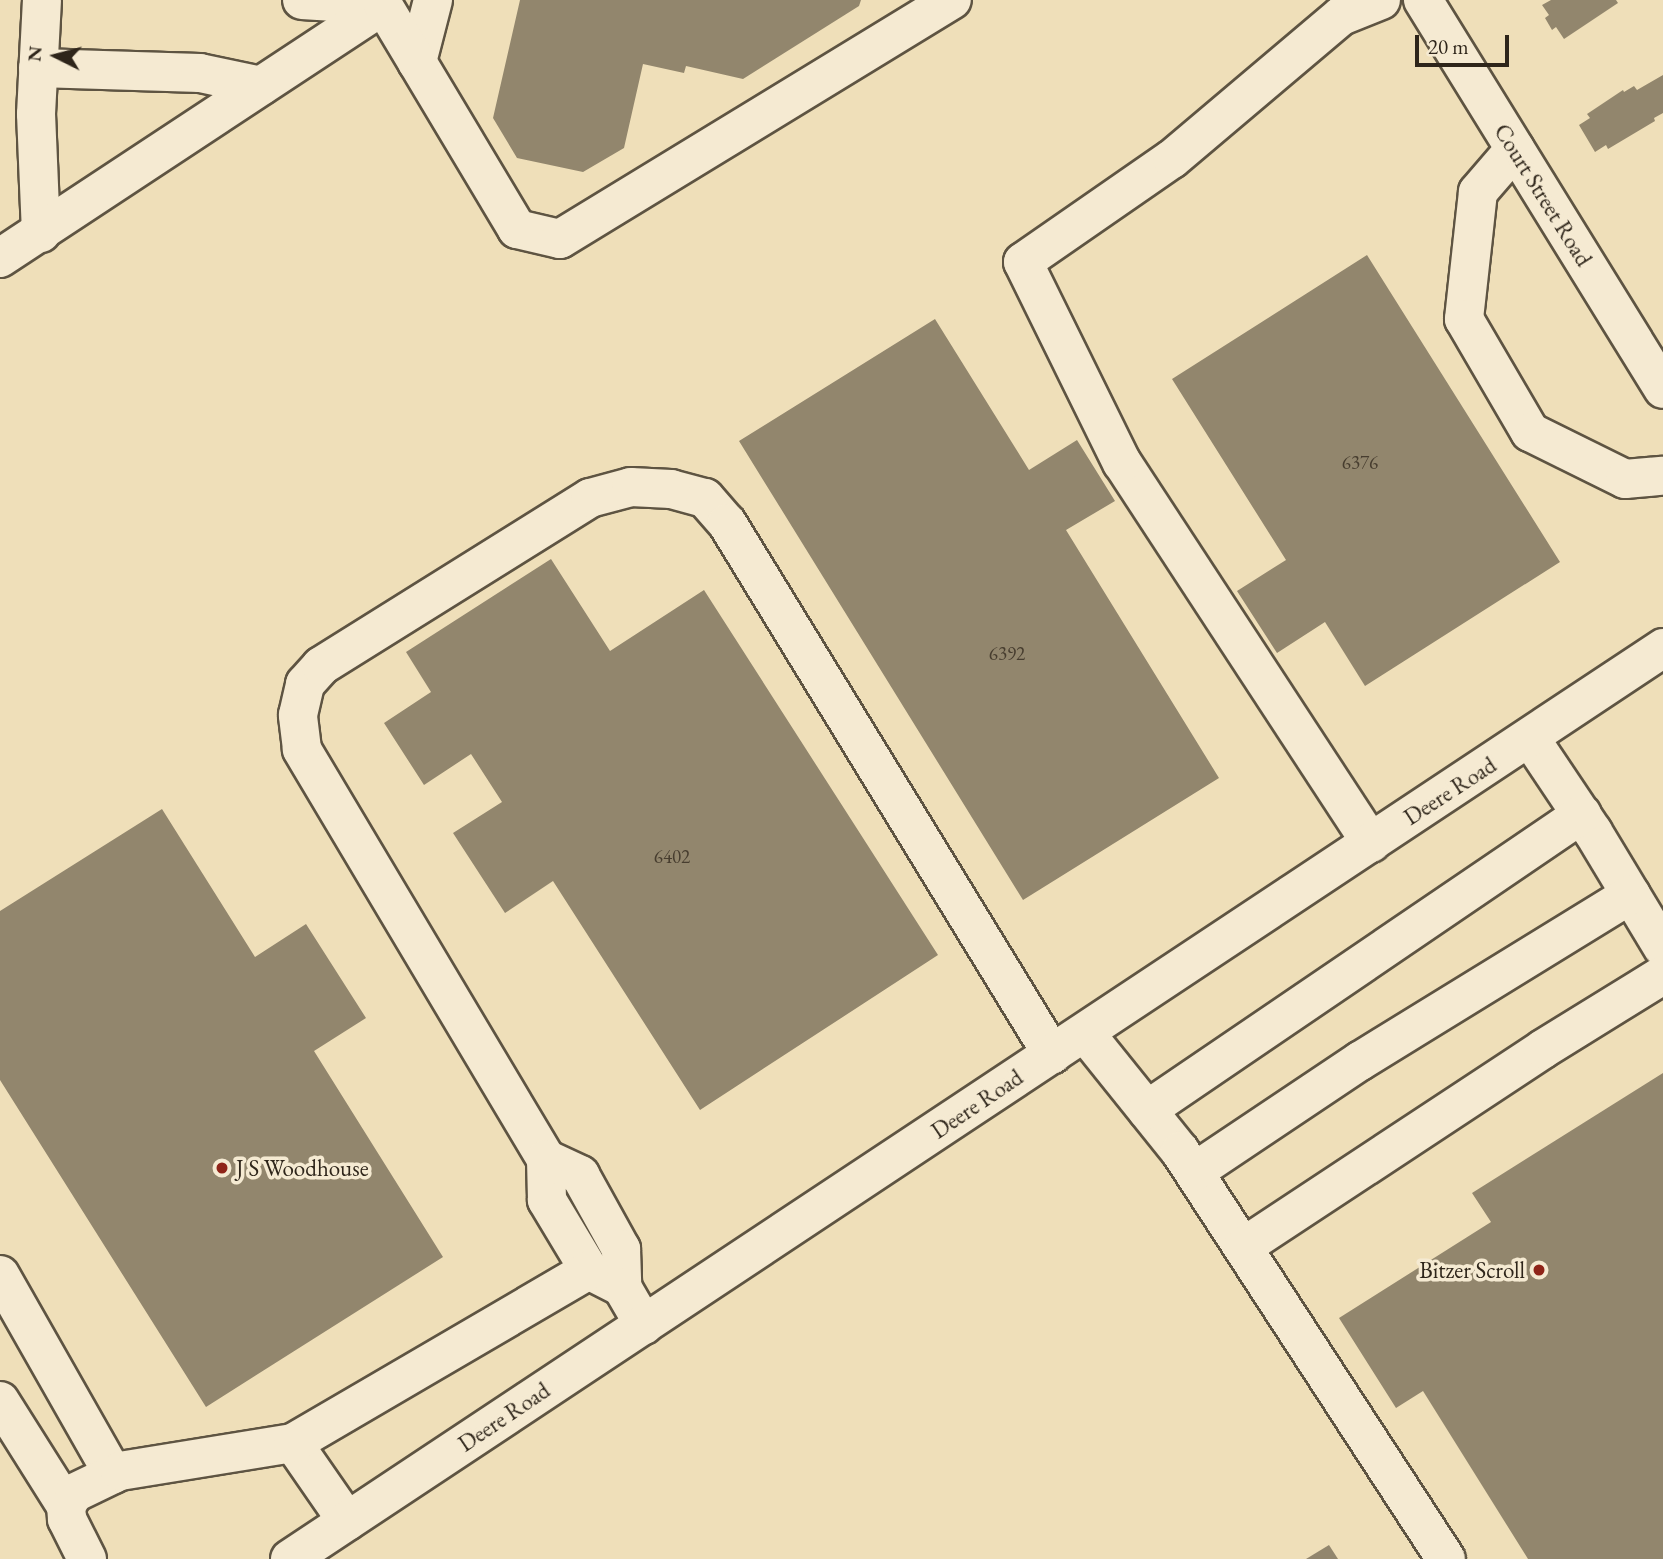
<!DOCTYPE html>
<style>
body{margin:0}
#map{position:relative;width:1663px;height:1559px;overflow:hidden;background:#efdfb9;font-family:"EB Garamond",serif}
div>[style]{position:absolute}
.building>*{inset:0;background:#92866d}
.roads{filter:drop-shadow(2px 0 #5e5442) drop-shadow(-2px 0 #5e5442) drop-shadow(0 2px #5e5442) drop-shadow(0 -2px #5e5442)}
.minor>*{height:38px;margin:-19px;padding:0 19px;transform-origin:19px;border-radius:19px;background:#f5ead2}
.dots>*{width:19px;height:19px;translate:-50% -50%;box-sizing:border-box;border:4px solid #f5ead2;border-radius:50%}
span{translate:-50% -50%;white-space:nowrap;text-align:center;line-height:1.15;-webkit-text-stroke:7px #f5ead2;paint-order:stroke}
.number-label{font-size:19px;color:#473d2f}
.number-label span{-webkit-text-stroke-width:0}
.street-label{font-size:23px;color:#2e251a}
.poi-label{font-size:23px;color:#2e251a}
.left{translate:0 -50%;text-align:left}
.right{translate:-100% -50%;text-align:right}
.north{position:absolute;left:21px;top:21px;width:70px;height:70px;-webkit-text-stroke:5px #f5ead2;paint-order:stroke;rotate:276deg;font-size:19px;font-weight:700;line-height:28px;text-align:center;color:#2e251a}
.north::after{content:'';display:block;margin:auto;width:24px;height:32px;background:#2e251a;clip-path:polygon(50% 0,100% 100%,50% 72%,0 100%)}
.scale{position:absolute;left:1415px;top:35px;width:94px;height:32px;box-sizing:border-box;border:4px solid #2e251a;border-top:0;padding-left:9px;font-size:21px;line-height:24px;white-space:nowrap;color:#2e251a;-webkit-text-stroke:5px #f5ead2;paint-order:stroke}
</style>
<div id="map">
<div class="building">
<div style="clip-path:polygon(520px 0,861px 0,859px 6px,743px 79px,686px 66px,684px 73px,643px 64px,624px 148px,583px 172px,517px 158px,493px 118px)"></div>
<div style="clip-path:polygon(1551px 0,1616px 0,1618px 3px,1564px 39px,1556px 27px,1552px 30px,1545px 18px,1549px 15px,1542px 5px)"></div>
<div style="clip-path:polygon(1663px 75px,1663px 113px,1654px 118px,1655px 121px,1608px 149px,1606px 145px,1595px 152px,1579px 125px,1590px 118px,1587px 114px,1623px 90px,1624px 92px,1634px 86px,1637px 90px)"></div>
<div style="clip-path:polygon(1367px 255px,1560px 562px,1365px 686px,1325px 622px,1277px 653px,1237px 591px,1286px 560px,1172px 379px)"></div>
<div style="clip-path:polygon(935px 319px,1029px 470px,1077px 440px,1115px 501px,1066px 530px,1219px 778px,1023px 900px,739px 441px)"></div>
<div style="clip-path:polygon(551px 559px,610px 651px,704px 590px,938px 955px,700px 1110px,553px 881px,505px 913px,453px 833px,502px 802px,471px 754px,424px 785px,384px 723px,431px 692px,406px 652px)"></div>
<div style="clip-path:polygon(162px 809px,255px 957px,306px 924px,366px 1018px,314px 1051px,443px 1257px,206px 1407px,0 1080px,0 911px)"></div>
<div style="clip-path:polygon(1663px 1073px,1663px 1559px,1528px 1559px,1423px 1391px,1396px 1408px,1339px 1318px,1491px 1222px,1472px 1193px)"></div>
<div style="clip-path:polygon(1329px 1545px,1338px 1559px,1306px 1559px)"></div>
</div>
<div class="roads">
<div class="minor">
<div style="left:302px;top:0;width:81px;rotate:3.5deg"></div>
<div style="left:383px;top:5px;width:5px;rotate:-112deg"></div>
<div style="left:1423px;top:0;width:457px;rotate:58.3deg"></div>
<div style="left:417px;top:62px;width:64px;rotate:-75.5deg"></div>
<div style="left:38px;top:68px;width:162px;rotate:1.8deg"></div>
<div style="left:200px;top:73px;width:62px;rotate:12deg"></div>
<div style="left:1515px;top:149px;width:57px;rotate:130.7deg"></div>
<div style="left:1478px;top:192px;width:128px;rotate:96.3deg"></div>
<div style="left:1464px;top:319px;width:131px;rotate:59.7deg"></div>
<div style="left:1530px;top:432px;width:106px;rotate:26.3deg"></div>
<div style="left:1625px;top:479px;width:38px;rotate:-5deg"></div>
<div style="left:41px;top:233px;width:119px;rotate:-92.4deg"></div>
<div style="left:36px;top:114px;width:114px;rotate:-87deg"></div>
<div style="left:0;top:258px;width:459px;rotate:-33.4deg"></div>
<div style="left:383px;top:5px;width:261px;rotate:59.1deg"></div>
<div style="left:517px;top:229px;width:44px;rotate:13.1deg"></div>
<div style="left:560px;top:239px;width:459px;rotate:-31.4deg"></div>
<div style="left:1530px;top:738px;width:113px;rotate:56.2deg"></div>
<div style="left:1593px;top:832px;width:135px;rotate:58.9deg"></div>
<div style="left:1371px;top:843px;width:454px;rotate:-123.2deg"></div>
<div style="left:1122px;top:463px;width:224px;rotate:-116.2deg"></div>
<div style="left:1023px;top:262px;width:181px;rotate:-34.7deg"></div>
<div style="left:1172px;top:159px;width:221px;rotate:-40.2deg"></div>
<div style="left:1341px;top:16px;width:43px;rotate:-21.8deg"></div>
<div style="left:1085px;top:1033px;width:151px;rotate:51.2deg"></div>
<div style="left:1180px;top:1151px;width:487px;rotate:56.9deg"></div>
<div style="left:1147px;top:1110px;width:526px;rotate:-34.23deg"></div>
<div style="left:546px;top:1159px;width:477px;rotate:-120.8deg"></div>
<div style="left:302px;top:749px;width:34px;rotate:-97deg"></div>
<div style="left:298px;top:715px;width:32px;rotate:-77deg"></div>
<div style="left:305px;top:684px;width:24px;rotate:-48deg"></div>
<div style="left:321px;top:666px;width:317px;rotate:-32deg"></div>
<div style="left:590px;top:498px;width:42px;rotate:-15deg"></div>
<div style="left:631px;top:487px;width:40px;rotate:2.9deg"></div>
<div style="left:671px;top:489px;width:35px;rotate:15deg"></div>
<div style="left:705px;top:498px;width:33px;rotate:49deg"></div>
<div style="left:727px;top:523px;width:623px;rotate:58.53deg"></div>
<div style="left:1194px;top:1172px;width:200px;rotate:-33.8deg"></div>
<div style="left:1360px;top:1061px;width:318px;rotate:-31.6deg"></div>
<div style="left:1243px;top:1247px;width:359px;rotate:-33.4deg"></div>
<div style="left:1543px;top:1049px;width:141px;rotate:-31.7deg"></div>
<div style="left:0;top:1275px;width:229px;rotate:60.4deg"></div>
<div style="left:622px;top:1287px;width:37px;rotate:-153deg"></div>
<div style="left:589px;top:1270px;width:82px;rotate:-121deg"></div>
<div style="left:547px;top:1200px;width:41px;rotate:-91.4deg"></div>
<div style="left:546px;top:1159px;width:38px;rotate:25deg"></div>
<div style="left:580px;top:1175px;width:85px;rotate:61deg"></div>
<div style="left:621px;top:1249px;width:38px;rotate:88deg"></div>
<div style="left:622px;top:1287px;width:44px;rotate:59.9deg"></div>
<div style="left:0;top:1401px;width:124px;rotate:57.8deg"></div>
<div style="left:293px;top:1443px;width:95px;rotate:55.3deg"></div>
<div style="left:87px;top:1559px;width:45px;rotate:-116.6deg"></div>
<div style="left:67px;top:1519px;width:13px;rotate:-94deg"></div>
<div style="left:66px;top:1506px;width:15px;rotate:-58deg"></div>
<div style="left:74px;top:1493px;width:51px;rotate:-25.6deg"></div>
<div style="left:120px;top:1471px;width:175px;rotate:-9.2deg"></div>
<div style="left:293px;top:1443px;width:343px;rotate:-30.3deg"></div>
<div style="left:290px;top:1559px;width:1648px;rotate:-33.56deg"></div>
</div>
</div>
<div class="dots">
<div style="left:222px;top:1168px;background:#8f2418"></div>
<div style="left:1539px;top:1270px;background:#8f2418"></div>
</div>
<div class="number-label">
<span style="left:1360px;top:463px">6376</span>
<span style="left:1007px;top:654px">6392</span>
<span style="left:672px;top:857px">6402</span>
</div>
<div class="street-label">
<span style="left:1543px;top:195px;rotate:58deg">Court Street Road</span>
<span style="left:1450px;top:791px;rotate:-33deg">Deere Road</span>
<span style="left:977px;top:1104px;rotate:-34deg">Deere Road</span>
<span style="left:504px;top:1417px;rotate:-34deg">Deere Road</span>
</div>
<div class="poi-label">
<span class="left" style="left:236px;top:1168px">J S Woodhouse</span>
<span class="right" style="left:1525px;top:1270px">Bitzer Scroll</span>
</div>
<div class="north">N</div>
<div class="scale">20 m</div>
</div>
